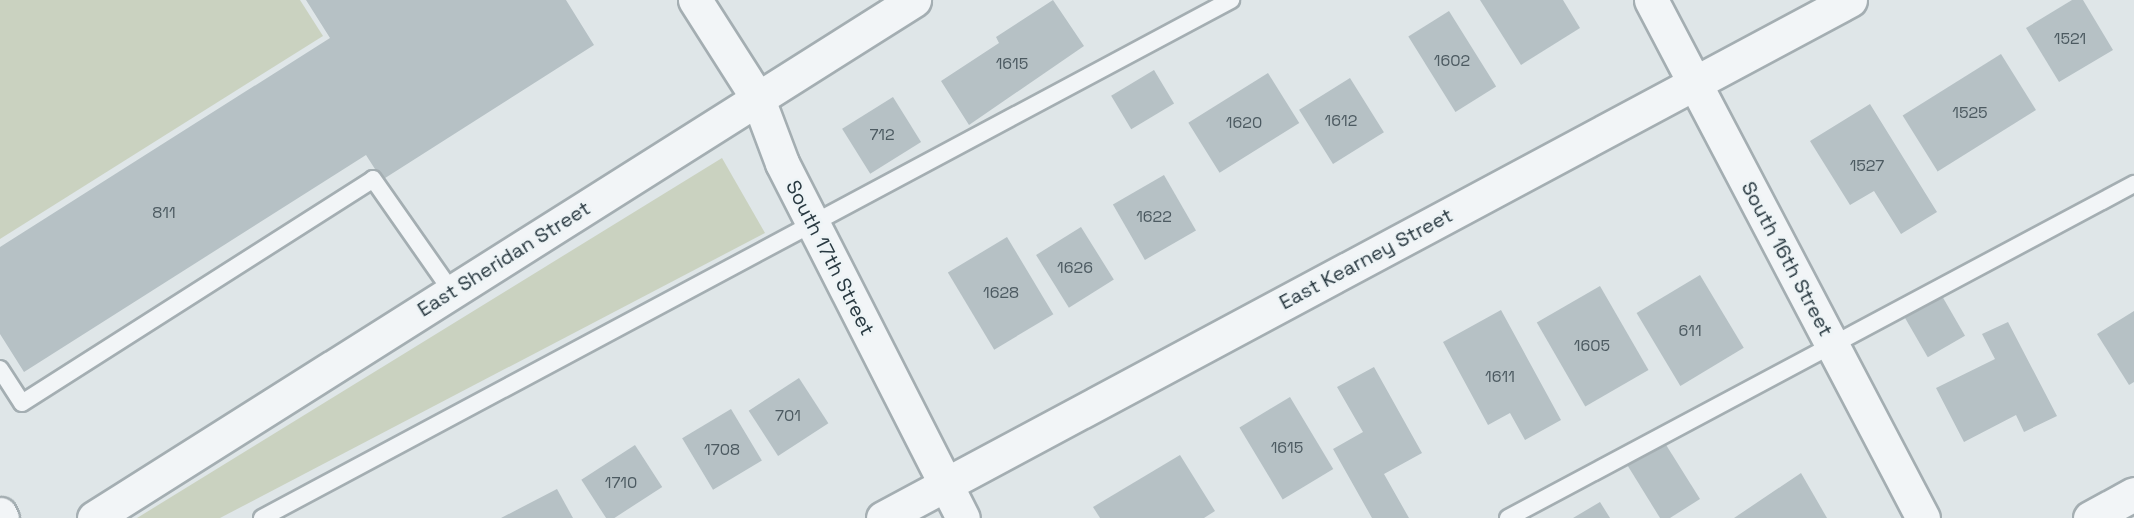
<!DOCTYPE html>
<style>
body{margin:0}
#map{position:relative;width:2134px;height:518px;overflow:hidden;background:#dfe6e8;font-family:"Space Grotesk",sans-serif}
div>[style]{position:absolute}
.green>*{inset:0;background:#cad2c0}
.building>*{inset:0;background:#b6c1c5;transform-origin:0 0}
.roads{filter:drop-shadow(2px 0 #a4aeb2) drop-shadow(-2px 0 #a4aeb2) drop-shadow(0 2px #a4aeb2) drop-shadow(0 -2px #a4aeb2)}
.service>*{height:16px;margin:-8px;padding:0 8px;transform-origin:8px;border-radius:8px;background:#f2f5f7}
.minor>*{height:33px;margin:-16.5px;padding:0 16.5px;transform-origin:16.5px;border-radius:16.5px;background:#f2f5f7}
.tertiary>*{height:33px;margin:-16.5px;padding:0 16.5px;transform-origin:16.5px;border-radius:16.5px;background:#f2f5f7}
span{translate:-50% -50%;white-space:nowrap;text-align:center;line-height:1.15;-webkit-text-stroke:5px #eef4f6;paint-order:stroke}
.number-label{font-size:16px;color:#4c5a61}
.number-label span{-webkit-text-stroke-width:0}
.street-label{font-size:20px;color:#283840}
</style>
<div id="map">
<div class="green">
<div style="clip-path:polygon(0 0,300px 0,323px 36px,0 239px)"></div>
<div style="clip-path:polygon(722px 158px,765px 233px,220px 518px,137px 518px)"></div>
</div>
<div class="building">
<div style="clip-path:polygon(306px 0,566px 0,594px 45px,382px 180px,366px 155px,24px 372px,0 334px,0 247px,330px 38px)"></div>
<div style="clip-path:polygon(1053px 0,1084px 46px,969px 125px,941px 81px,999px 43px,996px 37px)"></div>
<div style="clip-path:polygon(1480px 0,1563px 0,1580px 28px,1521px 65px)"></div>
<div style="clip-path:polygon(2072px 0,2083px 0,2113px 50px,2059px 82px,2026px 28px)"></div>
<div style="left:1449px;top:11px;width:89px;height:48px;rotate:58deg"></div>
<div style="left:2001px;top:54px;width:66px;height:116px;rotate:58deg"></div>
<div style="left:1154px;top:70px;width:39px;height:50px;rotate:59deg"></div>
<div style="left:1268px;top:73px;width:59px;height:94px;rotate:58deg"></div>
<div style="left:1350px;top:78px;width:64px;height:60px;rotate:58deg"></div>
<div style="left:893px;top:97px;width:53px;height:60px;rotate:58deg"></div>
<div style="clip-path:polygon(1870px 104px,1937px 212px,1901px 234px,1874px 191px,1850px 205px,1810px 141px)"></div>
<div style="left:1164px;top:175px;width:64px;height:59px;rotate:60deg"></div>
<div style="left:1081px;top:227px;width:62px;height:53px;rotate:58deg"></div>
<div style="left:1007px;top:237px;width:90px;height:69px;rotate:59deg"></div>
<div style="left:1700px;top:275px;width:85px;height:74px;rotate:59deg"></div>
<div style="left:1600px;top:286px;width:97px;height:73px;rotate:60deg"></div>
<div style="left:1942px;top:296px;width:46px;height:43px;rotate:60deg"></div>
<div style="clip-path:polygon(1501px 310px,1561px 420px,1525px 440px,1510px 413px,1488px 425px,1443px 342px)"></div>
<div style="clip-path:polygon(2134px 311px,2134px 382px,2129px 385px,2097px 334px)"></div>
<div style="clip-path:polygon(2008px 322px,2057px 416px,2024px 432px,2016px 415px,1964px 442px,1936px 388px,1995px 359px,1982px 334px)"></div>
<div style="clip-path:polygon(1374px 367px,1422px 453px,1384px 474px,1409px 518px,1372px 518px,1333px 449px,1363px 432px,1337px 387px)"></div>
<div style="left:799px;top:378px;width:54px;height:60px;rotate:57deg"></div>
<div style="left:1290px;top:397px;width:84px;height:59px;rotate:59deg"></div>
<div style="left:731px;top:409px;width:60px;height:57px;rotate:59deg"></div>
<div style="clip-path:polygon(1663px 440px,1700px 499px,1670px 518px,1660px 518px,1626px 463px)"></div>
<div style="left:635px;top:445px;width:50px;height:64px;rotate:57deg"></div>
<div style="clip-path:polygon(1180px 455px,1215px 511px,1204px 518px,1100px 518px,1093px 507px)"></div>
<div style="clip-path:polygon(1801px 473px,1827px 518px,1734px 518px)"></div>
<div style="clip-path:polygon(557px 489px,573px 518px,501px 518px)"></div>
<div style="clip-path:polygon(1600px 502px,1610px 518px,1573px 518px)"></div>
</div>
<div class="roads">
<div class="service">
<div style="left:0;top:369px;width:40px;rotate:57.1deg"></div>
<div style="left:22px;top:403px;width:416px;rotate:-32.5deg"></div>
<div style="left:373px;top:179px;width:138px;rotate:55deg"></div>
<div style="left:262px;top:518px;width:1099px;rotate:-28.13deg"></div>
<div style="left:1508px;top:518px;width:710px;rotate:-28.08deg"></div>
</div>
<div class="minor">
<div style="left:1651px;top:0;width:585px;rotate:62.3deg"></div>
<div style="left:0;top:514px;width:4px;rotate:63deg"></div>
<div style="left:883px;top:518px;width:1097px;rotate:-28.18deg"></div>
<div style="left:2090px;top:518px;width:50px;rotate:-28.6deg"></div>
</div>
<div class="tertiary">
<div style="left:695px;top:0;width:117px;rotate:57.5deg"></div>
<div style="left:758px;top:99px;width:68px;rotate:69.4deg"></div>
<div style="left:782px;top:163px;width:398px;rotate:63deg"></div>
<div style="left:94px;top:518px;width:970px;rotate:-32.28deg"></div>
</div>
</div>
<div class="number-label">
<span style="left:2070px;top:39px">1521</span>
<span style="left:1452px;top:61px">1602</span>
<span style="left:1012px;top:64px">1615</span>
<span style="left:1970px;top:113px">1525</span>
<span style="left:1341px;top:121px">1612</span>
<span style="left:1244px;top:123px">1620</span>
<span style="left:882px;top:135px">712</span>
<span style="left:1867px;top:166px">1527</span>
<span style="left:164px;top:213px">811</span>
<span style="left:1154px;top:217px">1622</span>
<span style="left:1075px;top:268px">1626</span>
<span style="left:1001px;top:293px">1628</span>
<span style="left:1690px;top:331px">611</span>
<span style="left:1592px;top:346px">1605</span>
<span style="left:1500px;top:377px">1611</span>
<span style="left:788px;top:416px">701</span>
<span style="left:1287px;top:448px">1615</span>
<span style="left:722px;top:450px">1708</span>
<span style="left:621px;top:483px">1710</span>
</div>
<div class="street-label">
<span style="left:830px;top:258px;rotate:63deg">South 17th Street</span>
<span style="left:504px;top:259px;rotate:-32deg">East Sheridan Street</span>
<span style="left:1366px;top:259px;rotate:-28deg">East Kearney Street</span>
<span style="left:1787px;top:259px;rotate:62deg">South 16th Street</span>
</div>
</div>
